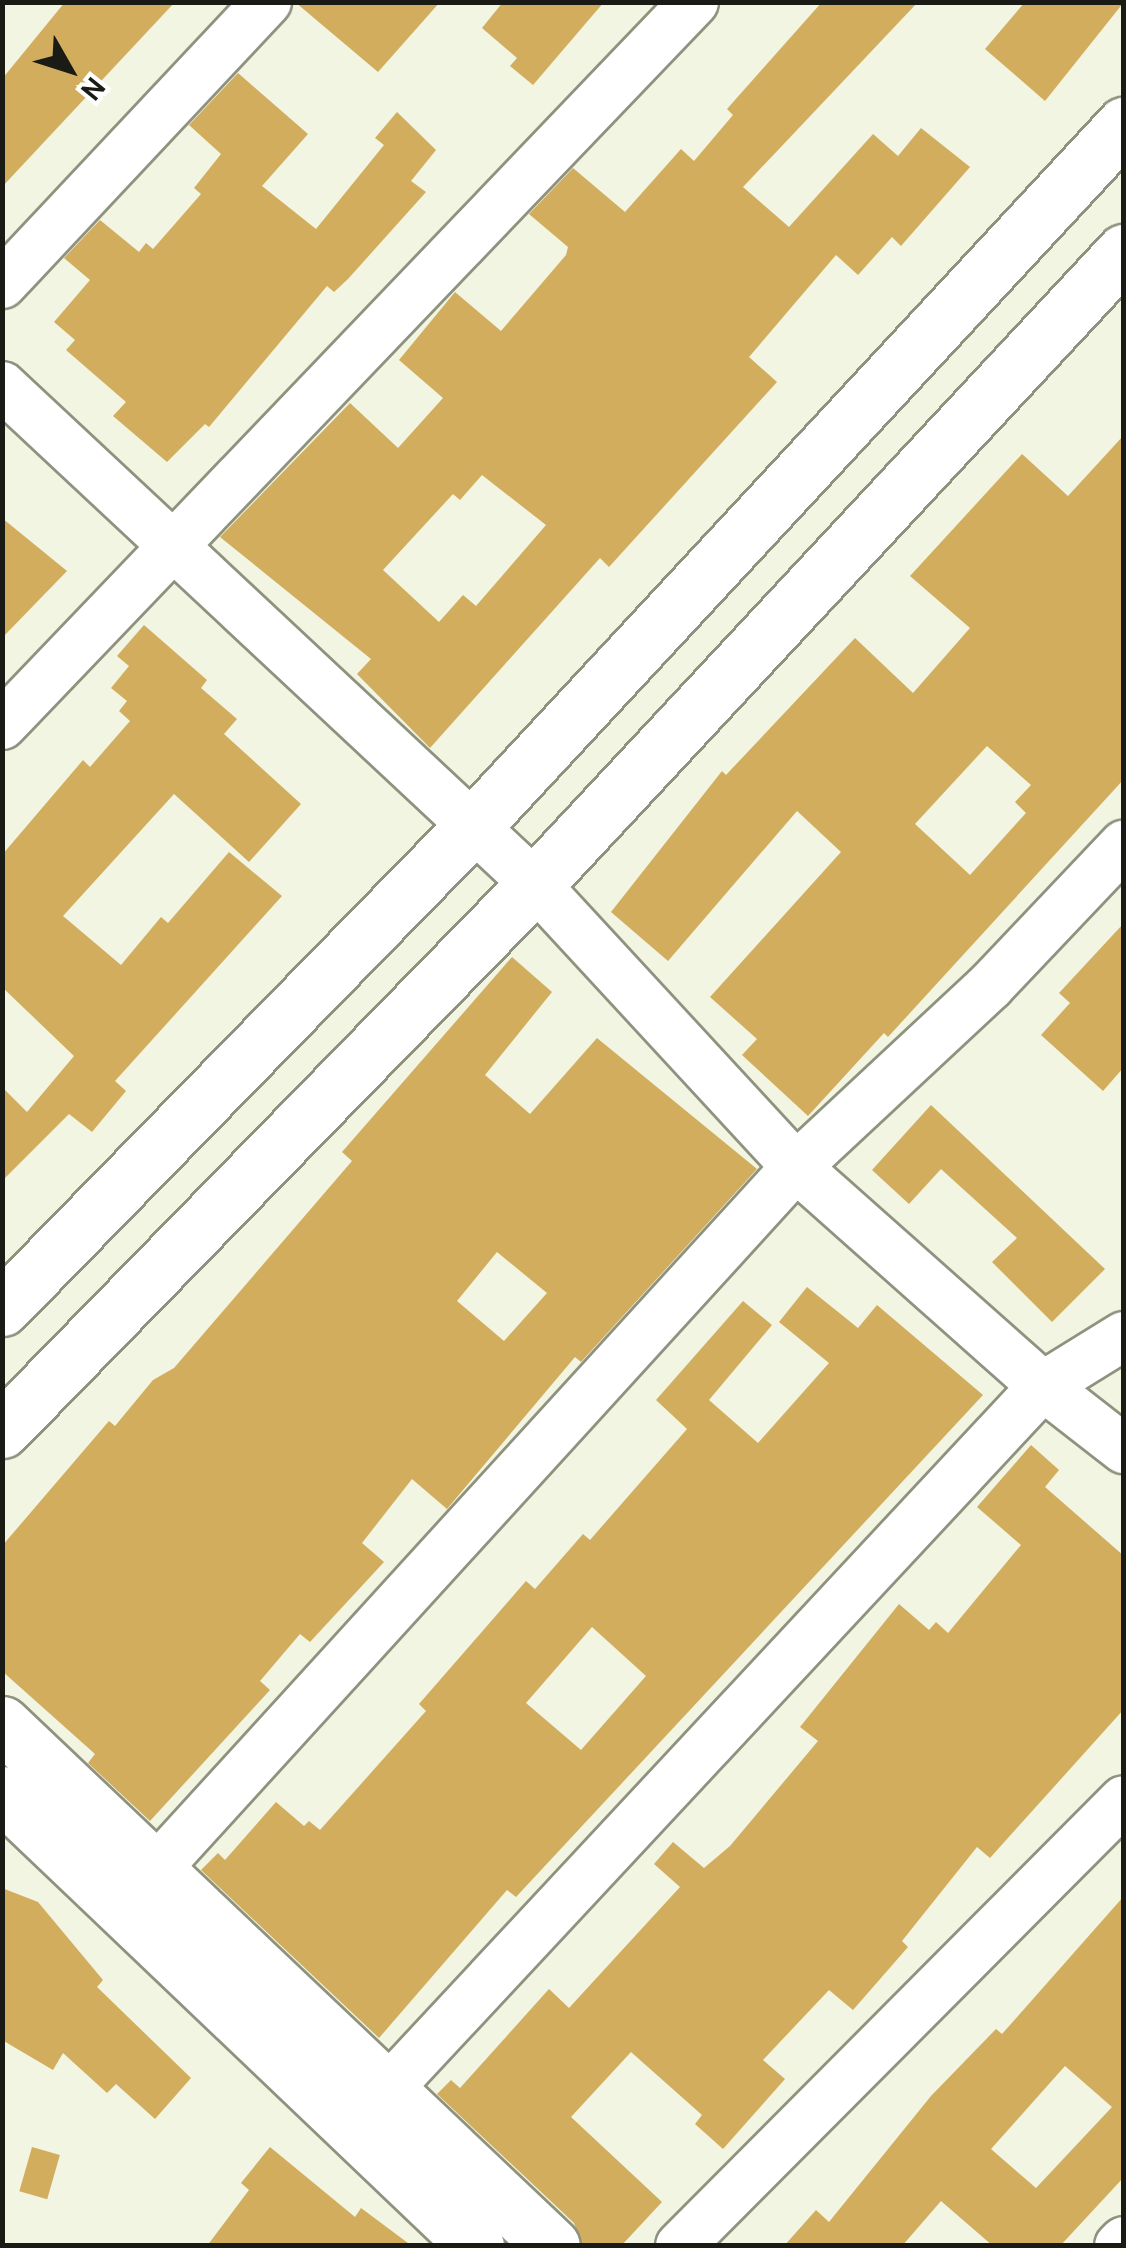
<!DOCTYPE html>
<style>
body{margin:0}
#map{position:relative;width:1126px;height:2248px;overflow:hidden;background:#f2f5e1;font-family:Cabin,sans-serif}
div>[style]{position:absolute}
.building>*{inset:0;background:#d1ad5d;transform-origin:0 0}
.roads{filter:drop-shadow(2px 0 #8f927f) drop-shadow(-2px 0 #8f927f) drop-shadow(0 2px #8f927f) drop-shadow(0 -2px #8f927f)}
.street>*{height:48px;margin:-24px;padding:0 24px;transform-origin:24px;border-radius:24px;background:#fff}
.secondary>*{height:55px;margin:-27.5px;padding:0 27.5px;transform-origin:27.5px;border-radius:27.5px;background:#fff}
span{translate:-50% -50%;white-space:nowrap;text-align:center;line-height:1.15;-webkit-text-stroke:8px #fff;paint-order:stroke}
.frame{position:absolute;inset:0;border:5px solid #1a1b14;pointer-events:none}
.north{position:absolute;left:20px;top:20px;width:100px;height:100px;-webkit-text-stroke:8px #fff;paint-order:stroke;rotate:129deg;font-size:28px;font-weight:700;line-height:40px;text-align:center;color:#1a1b14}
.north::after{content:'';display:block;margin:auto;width:35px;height:45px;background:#1a1b14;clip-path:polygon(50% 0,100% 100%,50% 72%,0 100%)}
</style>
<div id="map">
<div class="building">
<div style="clip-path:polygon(65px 2px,175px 2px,2px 187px,2px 79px)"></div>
<div style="clip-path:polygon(295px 2px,440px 2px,378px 72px)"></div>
<div style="clip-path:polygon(503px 2px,604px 2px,533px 85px,510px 66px,517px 58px,482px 28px)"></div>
<div style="clip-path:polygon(evenodd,822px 2px,918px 2px,743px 187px,789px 227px,873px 134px,898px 156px,921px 128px,970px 167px,901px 246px,892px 237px,858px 275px,836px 255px,749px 357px,777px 382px,609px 567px,600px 558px,430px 748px,357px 674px,371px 659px,220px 537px,350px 403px,398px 448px,443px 398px,399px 360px,455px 292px,501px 331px,566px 255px,568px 247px,529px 214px,573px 168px,625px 212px,681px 149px,694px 161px,733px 115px,727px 109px,822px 2px,482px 475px,546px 525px,476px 606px,463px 595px,439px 622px,383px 570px,453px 494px,460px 500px,482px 475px)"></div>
<div style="clip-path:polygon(1025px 2px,1124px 2px,1045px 101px,985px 49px)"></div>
<div style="clip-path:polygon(238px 73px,308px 134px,262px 186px,316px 229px,384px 145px,375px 138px,397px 112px,436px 150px,411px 181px,426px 192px,348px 279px,334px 292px,327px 286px,209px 427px,205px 424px,167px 462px,113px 416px,126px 402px,66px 350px,75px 340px,54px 322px,90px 280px,64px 258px,100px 220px,139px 252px,146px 243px,153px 249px,201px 194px,194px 188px,221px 154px,189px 125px)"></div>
<div style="clip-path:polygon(evenodd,1124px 435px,1124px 779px,888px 1037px,884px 1033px,808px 1116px,742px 1055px,757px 1039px,710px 997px,841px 852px,797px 811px,668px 961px,611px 912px,722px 771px,726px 775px,855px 638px,913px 693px,970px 628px,910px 576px,1022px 454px,1068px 496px,1124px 435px,987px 746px,1031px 785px,1015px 802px,1026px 813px,970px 875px,915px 824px,987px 746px)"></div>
<div style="clip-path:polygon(2px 518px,67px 571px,2px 638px)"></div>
<div style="clip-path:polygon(144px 625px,207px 680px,201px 688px,237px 719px,224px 734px,301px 804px,249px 862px,174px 794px,63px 916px,121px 965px,161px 917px,168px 923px,229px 852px,282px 896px,115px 1081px,126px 1091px,92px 1132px,69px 1114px,2px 1181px,2px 1087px,27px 1112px,74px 1056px,2px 987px,2px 855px,83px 760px,90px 767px,130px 721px,119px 711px,127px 701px,111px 688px,129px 666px,117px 656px)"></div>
<div style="clip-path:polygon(1124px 923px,1124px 1067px,1103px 1091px,1041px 1035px,1070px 1003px,1059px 993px)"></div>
<div style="clip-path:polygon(evenodd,512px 957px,552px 992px,485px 1075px,530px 1114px,597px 1038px,757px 1169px,581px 1362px,575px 1357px,447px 1509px,412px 1479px,362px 1543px,384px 1562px,310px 1642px,300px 1634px,260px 1681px,270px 1690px,150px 1821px,88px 1763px,95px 1754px,2px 1671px,2px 1546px,109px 1421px,115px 1426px,153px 1380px,174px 1368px,352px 1161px,342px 1152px,512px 957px,497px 1252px,547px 1293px,504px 1341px,457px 1301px,497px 1252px)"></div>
<div style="clip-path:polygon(931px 1105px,1105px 1269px,1052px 1322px,992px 1262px,1017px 1238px,941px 1169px,909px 1204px,872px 1170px)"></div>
<div style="clip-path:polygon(evenodd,807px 1287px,858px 1328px,877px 1305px,983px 1395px,516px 1897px,507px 1890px,379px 2038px,201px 1870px,218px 1853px,225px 1860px,276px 1802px,304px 1826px,309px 1821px,320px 1830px,426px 1711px,419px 1704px,526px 1581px,535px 1589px,583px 1534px,590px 1540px,687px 1429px,656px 1400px,743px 1301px,772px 1325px,709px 1400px,758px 1443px,829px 1363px,779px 1322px,807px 1287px,592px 1627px,646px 1676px,581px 1750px,526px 1703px,592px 1627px)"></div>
<div style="clip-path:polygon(1031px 1445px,1059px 1470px,1045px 1487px,1124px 1556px,1124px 1709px,990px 1858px,977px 1847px,902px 1941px,908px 1947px,853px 2010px,829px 1990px,763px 2060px,785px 2079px,723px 2149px,695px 2124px,702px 2115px,631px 2052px,571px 2117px,662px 2202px,621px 2246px,582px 2246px,574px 2223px,437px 2094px,451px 2080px,460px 2088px,549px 1989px,569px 2008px,680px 1887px,654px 1864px,673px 1842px,704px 1868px,730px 1846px,818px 1741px,800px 1727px,899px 1604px,929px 1630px,936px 1622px,948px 1633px,1021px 1545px,977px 1507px)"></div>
<div style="clip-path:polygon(2px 1888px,38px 1902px,103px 1980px,97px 1987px,191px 2078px,155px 2119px,116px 2084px,107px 2093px,63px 2053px,53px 2070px,2px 2040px)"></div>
<div style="clip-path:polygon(evenodd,1124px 1896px,1124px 2177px,1060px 2246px,993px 2246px,941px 2201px,902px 2246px,784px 2246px,816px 2210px,829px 2222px,931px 2096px,996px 2029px,1002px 2034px,1124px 1896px,1065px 2066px,1112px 2107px,1036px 2188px,991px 2149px,1065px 2066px)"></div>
<div style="left:32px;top:2147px;width:29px;height:46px;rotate:16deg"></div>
<div style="clip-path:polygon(270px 2147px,355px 2217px,361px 2208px,412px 2246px,207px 2246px,249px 2190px,241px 2183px)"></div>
</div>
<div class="roads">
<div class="street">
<div style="left:2px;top:284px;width:387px;rotate:-46.8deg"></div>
<div style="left:2px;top:386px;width:729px;rotate:43.06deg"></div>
<div style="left:535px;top:884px;width:385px;rotate:47.3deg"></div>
<div style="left:796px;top:1167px;width:330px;rotate:41.6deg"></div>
<div style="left:1043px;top:1386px;width:103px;rotate:37.9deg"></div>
<div style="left:2px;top:725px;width:1001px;rotate:-46.26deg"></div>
<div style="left:156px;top:1869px;width:950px;rotate:-47.65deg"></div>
<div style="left:796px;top:1167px;width:265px;rotate:-43deg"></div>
<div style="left:990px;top:986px;width:195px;rotate:-46.5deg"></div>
<div style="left:386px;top:2091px;width:964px;rotate:-47.02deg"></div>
<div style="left:1043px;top:1386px;width:95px;rotate:-31.7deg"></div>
<div style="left:680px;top:2246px;width:629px;rotate:-45.13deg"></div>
<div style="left:1119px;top:2246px;width:7px;rotate:-45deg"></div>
</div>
<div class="secondary">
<div style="left:2px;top:1308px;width:674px;rotate:-45.66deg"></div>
<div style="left:473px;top:826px;width:957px;rotate:-47.12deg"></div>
<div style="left:2px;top:1430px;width:763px;rotate:-45.69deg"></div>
<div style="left:535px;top:884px;width:864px;rotate:-47.02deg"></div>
<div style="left:2px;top:1724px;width:758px;rotate:43.5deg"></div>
<div style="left:2px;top:1794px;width:655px;rotate:43.64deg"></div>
</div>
</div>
<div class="frame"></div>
<div class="north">N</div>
</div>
